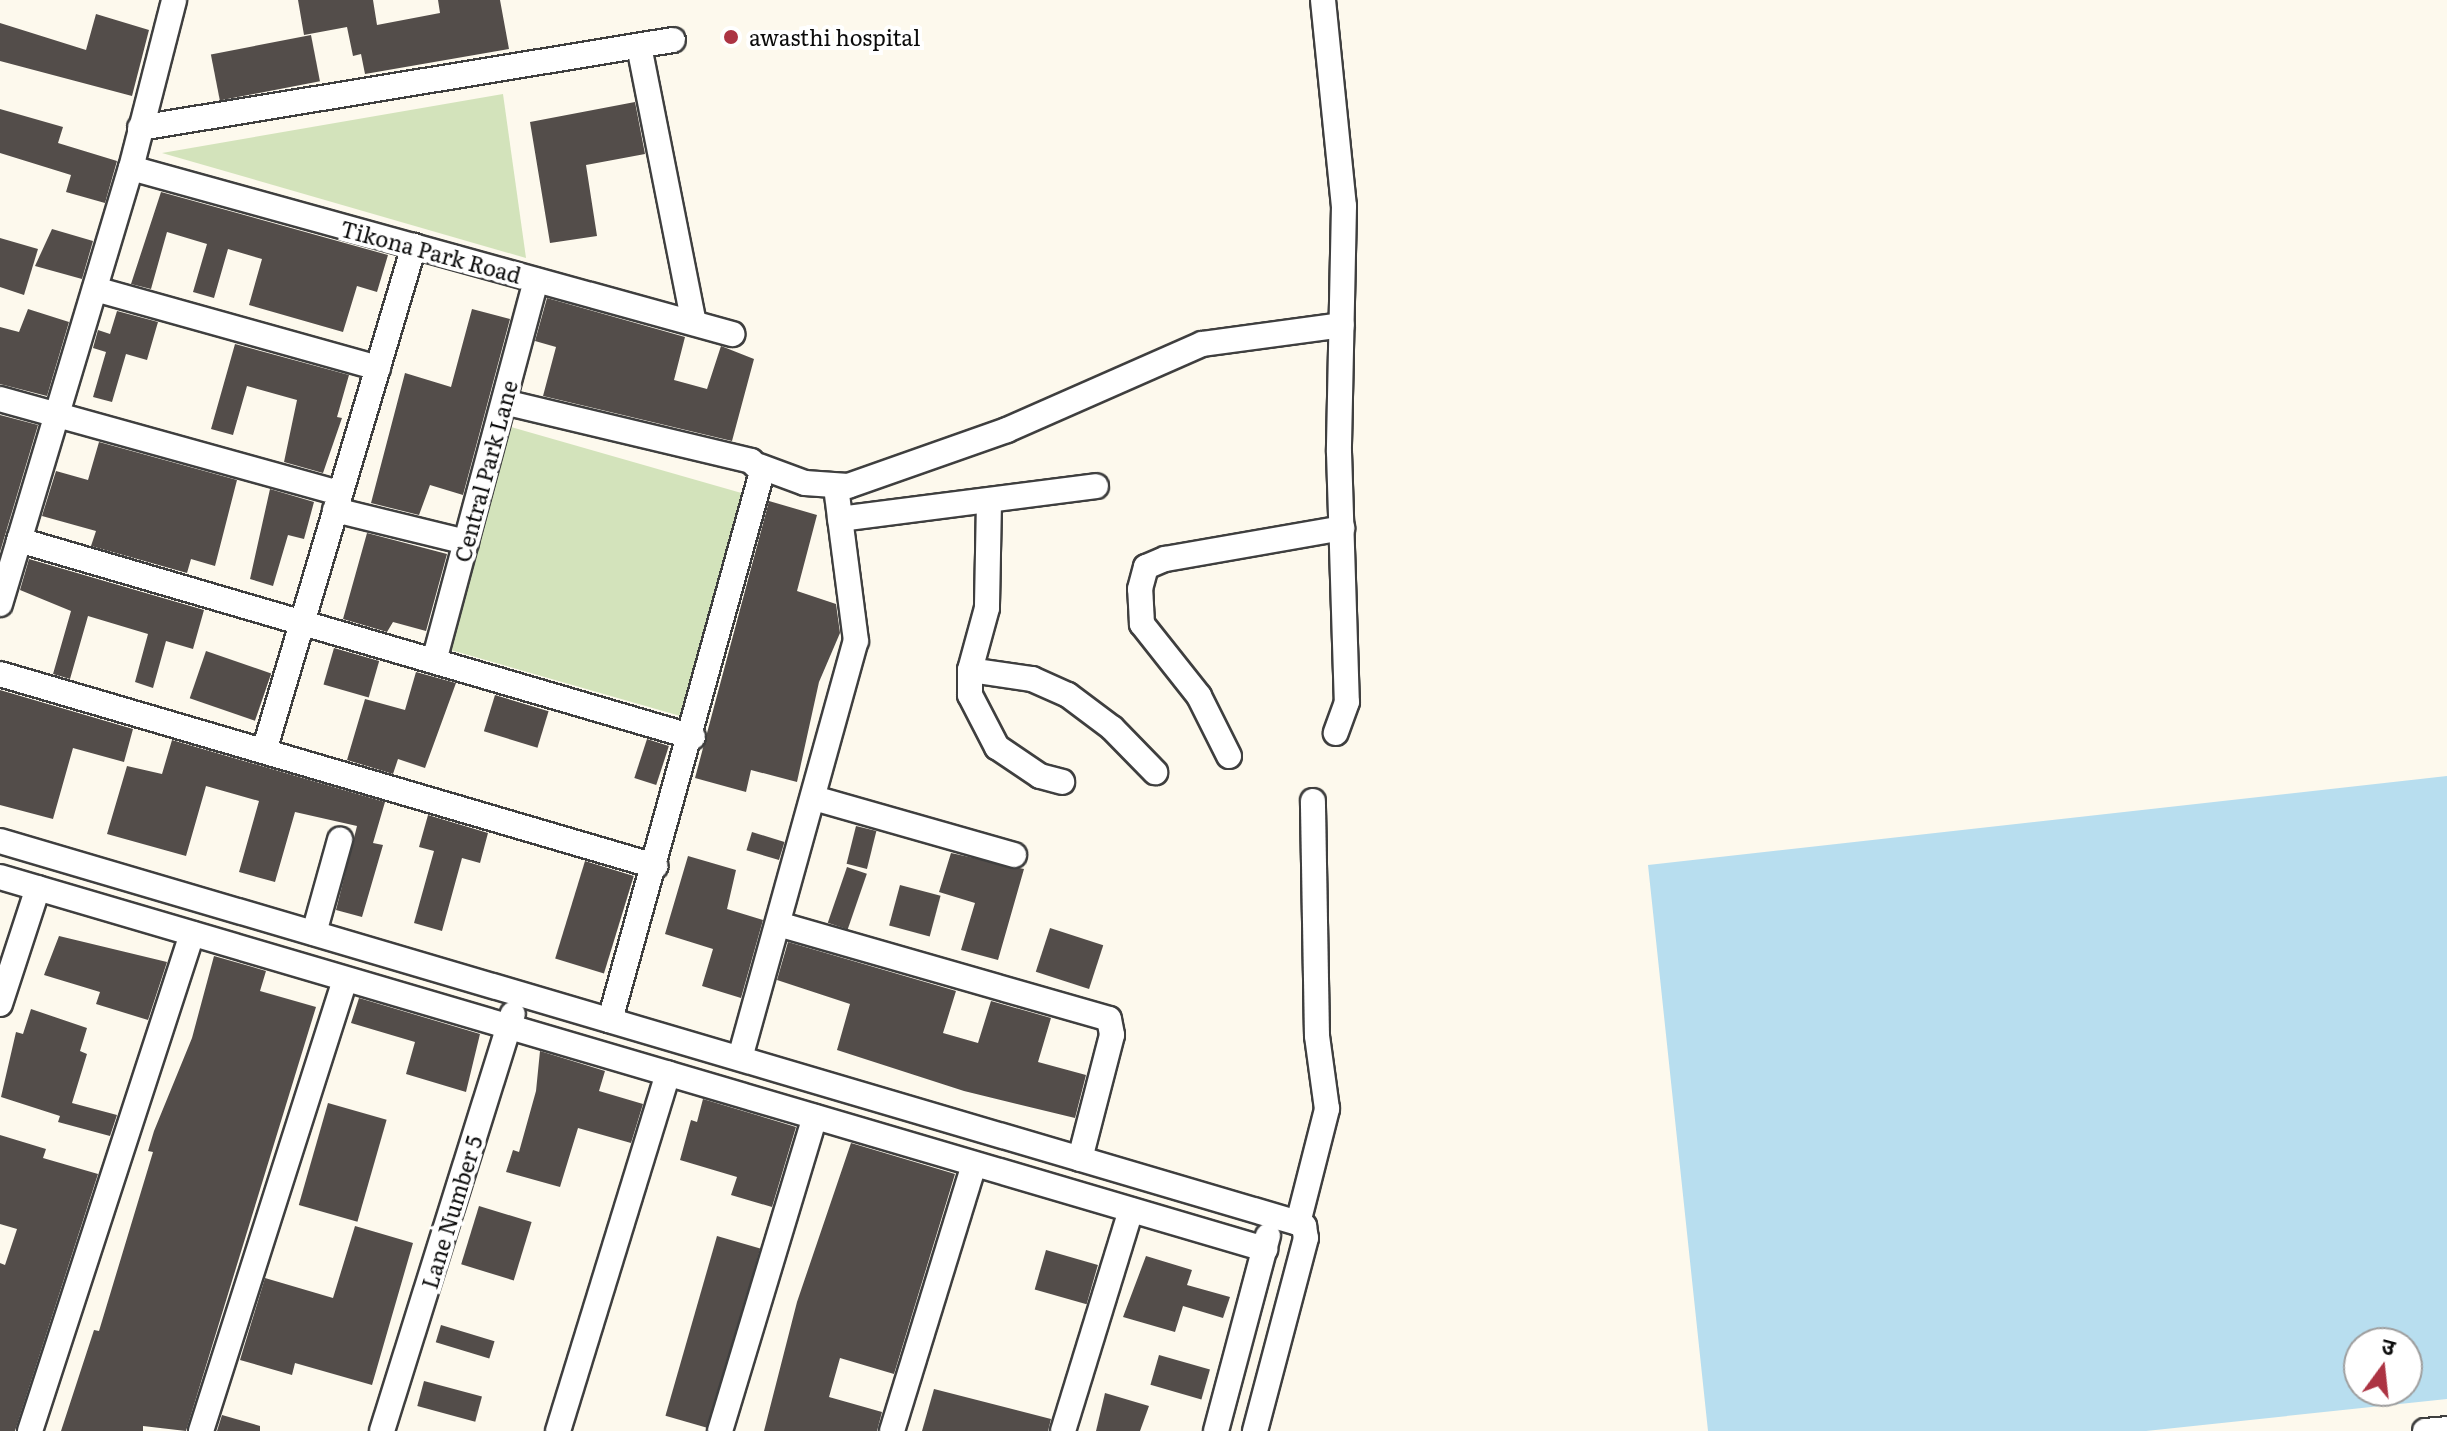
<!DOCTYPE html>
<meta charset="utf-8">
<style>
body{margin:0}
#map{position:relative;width:2447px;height:1431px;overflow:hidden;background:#fdf9ed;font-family:Literata,"Noto Sans Devanagari",serif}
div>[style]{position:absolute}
.green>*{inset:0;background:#d3e3bb;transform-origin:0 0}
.water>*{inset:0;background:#b8deef}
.building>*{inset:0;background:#534d4a;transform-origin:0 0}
.roads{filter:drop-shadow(2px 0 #3f3f3f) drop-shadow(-2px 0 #3f3f3f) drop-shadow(0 2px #3f3f3f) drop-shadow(0 -2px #3f3f3f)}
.minor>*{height:24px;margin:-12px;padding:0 12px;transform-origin:12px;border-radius:12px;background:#fff}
.dots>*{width:22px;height:22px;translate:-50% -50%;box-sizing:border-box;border:4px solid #fff;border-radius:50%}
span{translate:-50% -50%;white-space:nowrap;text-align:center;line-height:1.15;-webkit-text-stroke:8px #fff;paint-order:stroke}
.poi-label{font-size:22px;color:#0c0c0c}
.left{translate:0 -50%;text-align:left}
.street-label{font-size:22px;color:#0c0c0c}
.north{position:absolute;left:2343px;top:1327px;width:80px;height:80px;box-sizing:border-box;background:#fff;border:2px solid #9e9e9e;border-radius:50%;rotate:15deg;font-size:22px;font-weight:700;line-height:32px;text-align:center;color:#0c0c0c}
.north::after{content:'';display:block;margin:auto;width:28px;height:36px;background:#ac3443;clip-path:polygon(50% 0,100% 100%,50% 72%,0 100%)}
</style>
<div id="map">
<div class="green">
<div style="clip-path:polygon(503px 94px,526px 258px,162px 153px)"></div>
<div style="left:511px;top:427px;width:247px;height:231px;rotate:16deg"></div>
</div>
<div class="water">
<div style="clip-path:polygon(evenodd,2447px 776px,2447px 1399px,2146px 1431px,1708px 1431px,1648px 865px,2447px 776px,2359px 1343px,2407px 1343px,2407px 1391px,2359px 1391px,2359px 1343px)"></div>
</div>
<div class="building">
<div style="clip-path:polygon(298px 0,373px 0,377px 25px,440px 13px,438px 0,500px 0,509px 49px,365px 74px,361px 54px,353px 56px,347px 27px,304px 35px)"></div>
<div style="clip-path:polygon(96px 14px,149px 30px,132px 96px,0 61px,0 23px,86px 50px)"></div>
<div style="left:311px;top:35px;width:47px;height:102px;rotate:79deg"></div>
<div style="clip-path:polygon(635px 102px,645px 154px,586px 165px,597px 236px,550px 243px,530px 122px)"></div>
<div style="clip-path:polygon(0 109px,63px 127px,58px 143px,117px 161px,105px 203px,66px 192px,71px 175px,0 153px)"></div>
<div style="clip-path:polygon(161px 192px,388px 255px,377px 292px,357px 286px,343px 332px,249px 305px,262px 259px,228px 249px,214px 298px,193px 292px,207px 244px,167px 232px,151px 289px,131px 284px)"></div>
<div style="clip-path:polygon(52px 229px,93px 241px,82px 279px,35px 266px)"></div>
<div style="clip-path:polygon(0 238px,38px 249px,24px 295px,0 287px)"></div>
<div style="clip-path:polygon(547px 298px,685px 337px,674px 380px,707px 389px,721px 346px,754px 359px,732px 441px,543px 396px,556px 347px,535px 341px)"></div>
<div style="clip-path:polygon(28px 309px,69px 322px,47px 396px,0 384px,0 327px,19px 332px)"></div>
<div style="clip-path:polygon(472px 309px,510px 319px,463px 495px,430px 485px,419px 515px,371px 503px,405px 373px,451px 387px)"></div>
<div style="clip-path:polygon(117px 311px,158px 322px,147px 360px,126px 354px,112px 402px,93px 397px,106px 352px,93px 348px,98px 330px,110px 334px)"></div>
<div style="clip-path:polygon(235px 344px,349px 375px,337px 417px,342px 418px,323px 473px,284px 462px,297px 400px,247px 386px,233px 435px,211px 429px)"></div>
<div style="clip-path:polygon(0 415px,38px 425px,0 552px)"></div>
<div style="clip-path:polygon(99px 442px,237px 480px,215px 566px,191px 559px,187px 573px,91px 546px,96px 531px,42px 516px,56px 471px,88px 480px)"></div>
<div style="clip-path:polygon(270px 489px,314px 502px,304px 539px,288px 535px,273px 586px,250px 579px)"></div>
<div style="clip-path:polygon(769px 501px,817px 515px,797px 591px,836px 604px,840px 633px,819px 682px,797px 782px,751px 770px,746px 792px,695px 778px)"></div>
<div style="clip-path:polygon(367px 533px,447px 554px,426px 631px,393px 622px,387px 632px,343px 619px)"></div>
<div style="clip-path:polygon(29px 559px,204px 610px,193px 649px,166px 641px,153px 688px,135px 682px,148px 634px,88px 616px,70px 679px,53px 674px,71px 611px,20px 590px)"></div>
<div style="left:334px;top:648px;width:47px;height:38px;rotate:16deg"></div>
<div style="left:206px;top:651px;width:69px;height:50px;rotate:19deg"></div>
<div style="clip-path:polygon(416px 672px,456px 683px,425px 768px,398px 759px,393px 774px,347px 760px,365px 699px,405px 710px)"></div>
<div style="clip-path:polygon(0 690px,133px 729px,124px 762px,73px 748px,53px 819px,0 805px)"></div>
<div style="left:495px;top:695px;width:56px;height:38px;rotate:17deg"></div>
<div style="left:647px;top:739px;width:23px;height:41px;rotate:18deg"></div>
<div style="clip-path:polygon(172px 740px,385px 802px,373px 843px,383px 845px,362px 917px,336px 910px,357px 826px,295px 812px,275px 882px,239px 872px,259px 801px,206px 786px,186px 856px,107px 834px,127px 766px,162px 774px)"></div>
<div style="clip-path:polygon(428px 815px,488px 833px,480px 863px,462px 858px,442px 931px,414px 923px,434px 851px,419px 847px)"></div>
<div style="left:856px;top:826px;width:21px;height:39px;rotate:14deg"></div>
<div style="left:752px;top:832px;width:34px;height:19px;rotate:17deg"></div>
<div style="clip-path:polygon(951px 853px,1024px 869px,998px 960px,961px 950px,975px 903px,939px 892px)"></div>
<div style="clip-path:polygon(688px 856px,736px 870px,727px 909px,763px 920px,741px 998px,702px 986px,713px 949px,665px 934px)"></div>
<div style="left:585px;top:861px;width:51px;height:102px;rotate:17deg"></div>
<div style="left:847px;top:867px;width:21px;height:59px;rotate:19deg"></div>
<div style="left:900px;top:885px;width:42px;height:42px;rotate:15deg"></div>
<div style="left:1050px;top:928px;width:56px;height:46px;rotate:18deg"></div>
<div style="clip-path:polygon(59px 936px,167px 962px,148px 1020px,96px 1004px,100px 992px,44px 975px)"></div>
<div style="clip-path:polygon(788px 942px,956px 991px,943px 1033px,978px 1043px,991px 1001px,1051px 1018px,1038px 1062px,1086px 1075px,1075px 1118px,964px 1091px,837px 1050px,850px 1004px,777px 980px)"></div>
<div style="clip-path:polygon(214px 956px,266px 971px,260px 991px,316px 1007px,186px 1431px,143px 1426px,143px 1431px,61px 1431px,94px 1330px,99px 1331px,153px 1152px,148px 1151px,154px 1131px,192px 1038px)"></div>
<div style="clip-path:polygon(359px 998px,480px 1034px,466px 1092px,406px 1074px,415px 1042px,351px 1023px)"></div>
<div style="clip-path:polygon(31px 1009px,87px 1028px,80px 1051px,87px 1054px,72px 1103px,117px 1115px,110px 1136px,58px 1122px,60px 1116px,1px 1097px,16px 1032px,23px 1034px)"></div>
<div style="clip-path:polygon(540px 1051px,605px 1071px,599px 1091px,643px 1104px,631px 1143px,578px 1128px,560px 1187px,506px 1172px,513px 1150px,519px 1152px,536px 1091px)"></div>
<div style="clip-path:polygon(703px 1099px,796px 1127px,772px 1207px,731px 1195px,737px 1177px,680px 1160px,691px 1120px,697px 1122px)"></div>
<div style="left:328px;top:1103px;width:61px;height:106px;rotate:16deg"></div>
<div style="clip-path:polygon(0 1135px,46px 1149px,43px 1158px,98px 1174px,15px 1431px,0 1431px,0 1263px,5px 1265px,17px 1229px,0 1224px)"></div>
<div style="clip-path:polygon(851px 1143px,955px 1174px,894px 1374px,840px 1358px,829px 1397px,882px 1412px,877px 1431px,764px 1431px,797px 1302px)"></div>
<div style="left:479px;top:1206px;width:55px;height:61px;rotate:17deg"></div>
<div style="clip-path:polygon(355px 1226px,413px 1243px,372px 1385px,295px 1363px,292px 1375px,240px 1360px,265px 1278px,333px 1298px)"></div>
<div style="left:717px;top:1236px;width:45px;height:187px;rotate:16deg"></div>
<div style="left:1046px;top:1250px;width:54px;height:41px;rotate:16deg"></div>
<div style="clip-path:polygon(1146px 1256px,1192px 1270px,1187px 1285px,1230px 1297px,1223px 1318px,1183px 1306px,1175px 1332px,1123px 1317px)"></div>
<div style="left:441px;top:1325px;width:56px;height:18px;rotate:17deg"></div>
<div style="left:1159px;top:1355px;width:53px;height:31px;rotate:16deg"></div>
<div style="left:424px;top:1381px;width:60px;height:26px;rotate:15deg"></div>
<div style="clip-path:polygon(934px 1389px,1051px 1419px,1048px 1431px,922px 1431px)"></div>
<div style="clip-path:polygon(1105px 1393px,1149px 1406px,1140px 1431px,1096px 1431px)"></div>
<div style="clip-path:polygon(222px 1415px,260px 1426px,260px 1431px,217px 1431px)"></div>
</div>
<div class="roads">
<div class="minor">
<div style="left:1323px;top:0;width:207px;rotate:84.2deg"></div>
<div style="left:1344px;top:206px;width:246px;rotate:91.2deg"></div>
<div style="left:1339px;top:452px;width:250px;rotate:88.2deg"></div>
<div style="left:1347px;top:702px;width:33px;rotate:110deg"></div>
<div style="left:639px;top:46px;width:282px;rotate:78.8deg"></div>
<div style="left:140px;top:128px;width:540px;rotate:-9.38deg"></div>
<div style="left:131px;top:168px;width:624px;rotate:15.44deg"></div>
<div style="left:95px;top:289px;width:294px;rotate:15.6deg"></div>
<div style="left:0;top:399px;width:353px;rotate:15.5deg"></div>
<div style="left:504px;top:402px;width:254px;rotate:13.4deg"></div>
<div style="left:751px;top:461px;width:16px;rotate:45deg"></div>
<div style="left:762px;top:472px;width:569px;rotate:105.5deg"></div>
<div style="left:759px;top:466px;width:49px;rotate:20.3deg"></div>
<div style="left:805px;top:483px;width:43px;rotate:4deg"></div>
<div style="left:848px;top:486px;width:169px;rotate:-19.4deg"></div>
<div style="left:1007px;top:430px;width:213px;rotate:-23.8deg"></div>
<div style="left:1202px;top:344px;width:141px;rotate:-7.7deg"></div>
<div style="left:989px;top:501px;width:107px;rotate:91.1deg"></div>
<div style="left:987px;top:608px;width:64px;rotate:105.3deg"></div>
<div style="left:970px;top:670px;width:25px;rotate:90deg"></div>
<div style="left:970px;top:695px;width:59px;rotate:62.6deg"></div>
<div style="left:997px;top:747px;width:52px;rotate:34deg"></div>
<div style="left:1040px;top:776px;width:23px;rotate:15deg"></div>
<div style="left:335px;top:510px;width:135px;rotate:13.7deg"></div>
<div style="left:840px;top:519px;width:258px;rotate:-7.3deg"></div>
<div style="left:19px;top:540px;width:702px;rotate:16.29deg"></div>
<div style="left:0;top:604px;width:455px;rotate:-73.3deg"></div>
<div style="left:131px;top:168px;width:173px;rotate:-75.6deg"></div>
<div style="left:434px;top:661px;width:394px;rotate:-75deg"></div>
<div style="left:970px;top:670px;width:63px;rotate:8.3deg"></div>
<div style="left:1032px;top:679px;width:39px;rotate:24deg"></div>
<div style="left:1068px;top:695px;width:55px;rotate:36.9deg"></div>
<div style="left:1112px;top:728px;width:62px;rotate:45.7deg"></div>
<div style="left:0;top:674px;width:683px;rotate:16.34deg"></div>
<div style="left:264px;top:751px;width:527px;rotate:-73.46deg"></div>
<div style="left:1229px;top:756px;width:67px;rotate:-116.6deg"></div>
<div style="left:1199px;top:696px;width:92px;rotate:-128.4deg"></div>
<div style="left:1142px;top:624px;width:35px;rotate:-93deg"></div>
<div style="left:1140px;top:589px;width:23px;rotate:-75deg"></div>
<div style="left:1146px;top:567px;width:21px;rotate:-23deg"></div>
<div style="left:1165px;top:559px;width:180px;rotate:-9.9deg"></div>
<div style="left:814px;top:798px;width:208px;rotate:15.9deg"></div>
<div style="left:0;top:841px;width:1353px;rotate:16.4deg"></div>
<div style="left:1298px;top:1223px;width:7px;rotate:27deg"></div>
<div style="left:1304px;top:1226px;width:12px;rotate:81deg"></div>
<div style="left:1306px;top:1238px;width:200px;rotate:104.8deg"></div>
<div style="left:0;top:877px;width:1319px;rotate:16.39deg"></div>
<div style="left:778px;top:924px;width:344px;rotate:16deg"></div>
<div style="left:1109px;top:1019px;width:16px;rotate:79deg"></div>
<div style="left:1112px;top:1035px;width:128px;rotate:104.5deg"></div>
<div style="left:314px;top:933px;width:97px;rotate:-74.4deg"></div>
<div style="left:0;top:1004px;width:122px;rotate:-71.9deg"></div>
<div style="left:740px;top:1058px;width:433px;rotate:-74.5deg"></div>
<div style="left:856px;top:641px;width:155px;rotate:-97.4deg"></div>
<div style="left:1298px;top:1223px;width:118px;rotate:-75.7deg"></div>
<div style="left:1327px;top:1109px;width:74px;rotate:-97.8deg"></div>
<div style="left:1317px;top:1036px;width:235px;rotate:-91deg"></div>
<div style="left:30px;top:1431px;width:523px;rotate:-71.95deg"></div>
<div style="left:201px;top:1431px;width:474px;rotate:-72.3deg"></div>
<div style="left:382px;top:1431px;width:437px;rotate:-72.6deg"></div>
<div style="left:558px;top:1431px;width:374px;rotate:-72.9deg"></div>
<div style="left:720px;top:1431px;width:328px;rotate:-73.2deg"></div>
<div style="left:892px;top:1431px;width:279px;rotate:-72.9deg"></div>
<div style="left:1063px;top:1431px;width:231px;rotate:-72.9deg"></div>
<div style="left:1216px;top:1431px;width:202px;rotate:-75.1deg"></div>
<div style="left:2425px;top:1431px;width:22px;rotate:-5deg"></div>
</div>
</div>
<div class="dots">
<div style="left:731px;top:37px;background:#ac3443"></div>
</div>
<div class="poi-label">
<span class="left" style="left:749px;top:37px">awasthi hospital</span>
</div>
<div class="street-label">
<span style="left:431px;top:251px;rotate:15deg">Tikona Park Road</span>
<span style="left:485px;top:471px;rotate:-75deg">Central Park Lane</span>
<span style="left:451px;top:1212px;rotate:-73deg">Lane Number 5</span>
</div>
<div class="north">उ</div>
</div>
